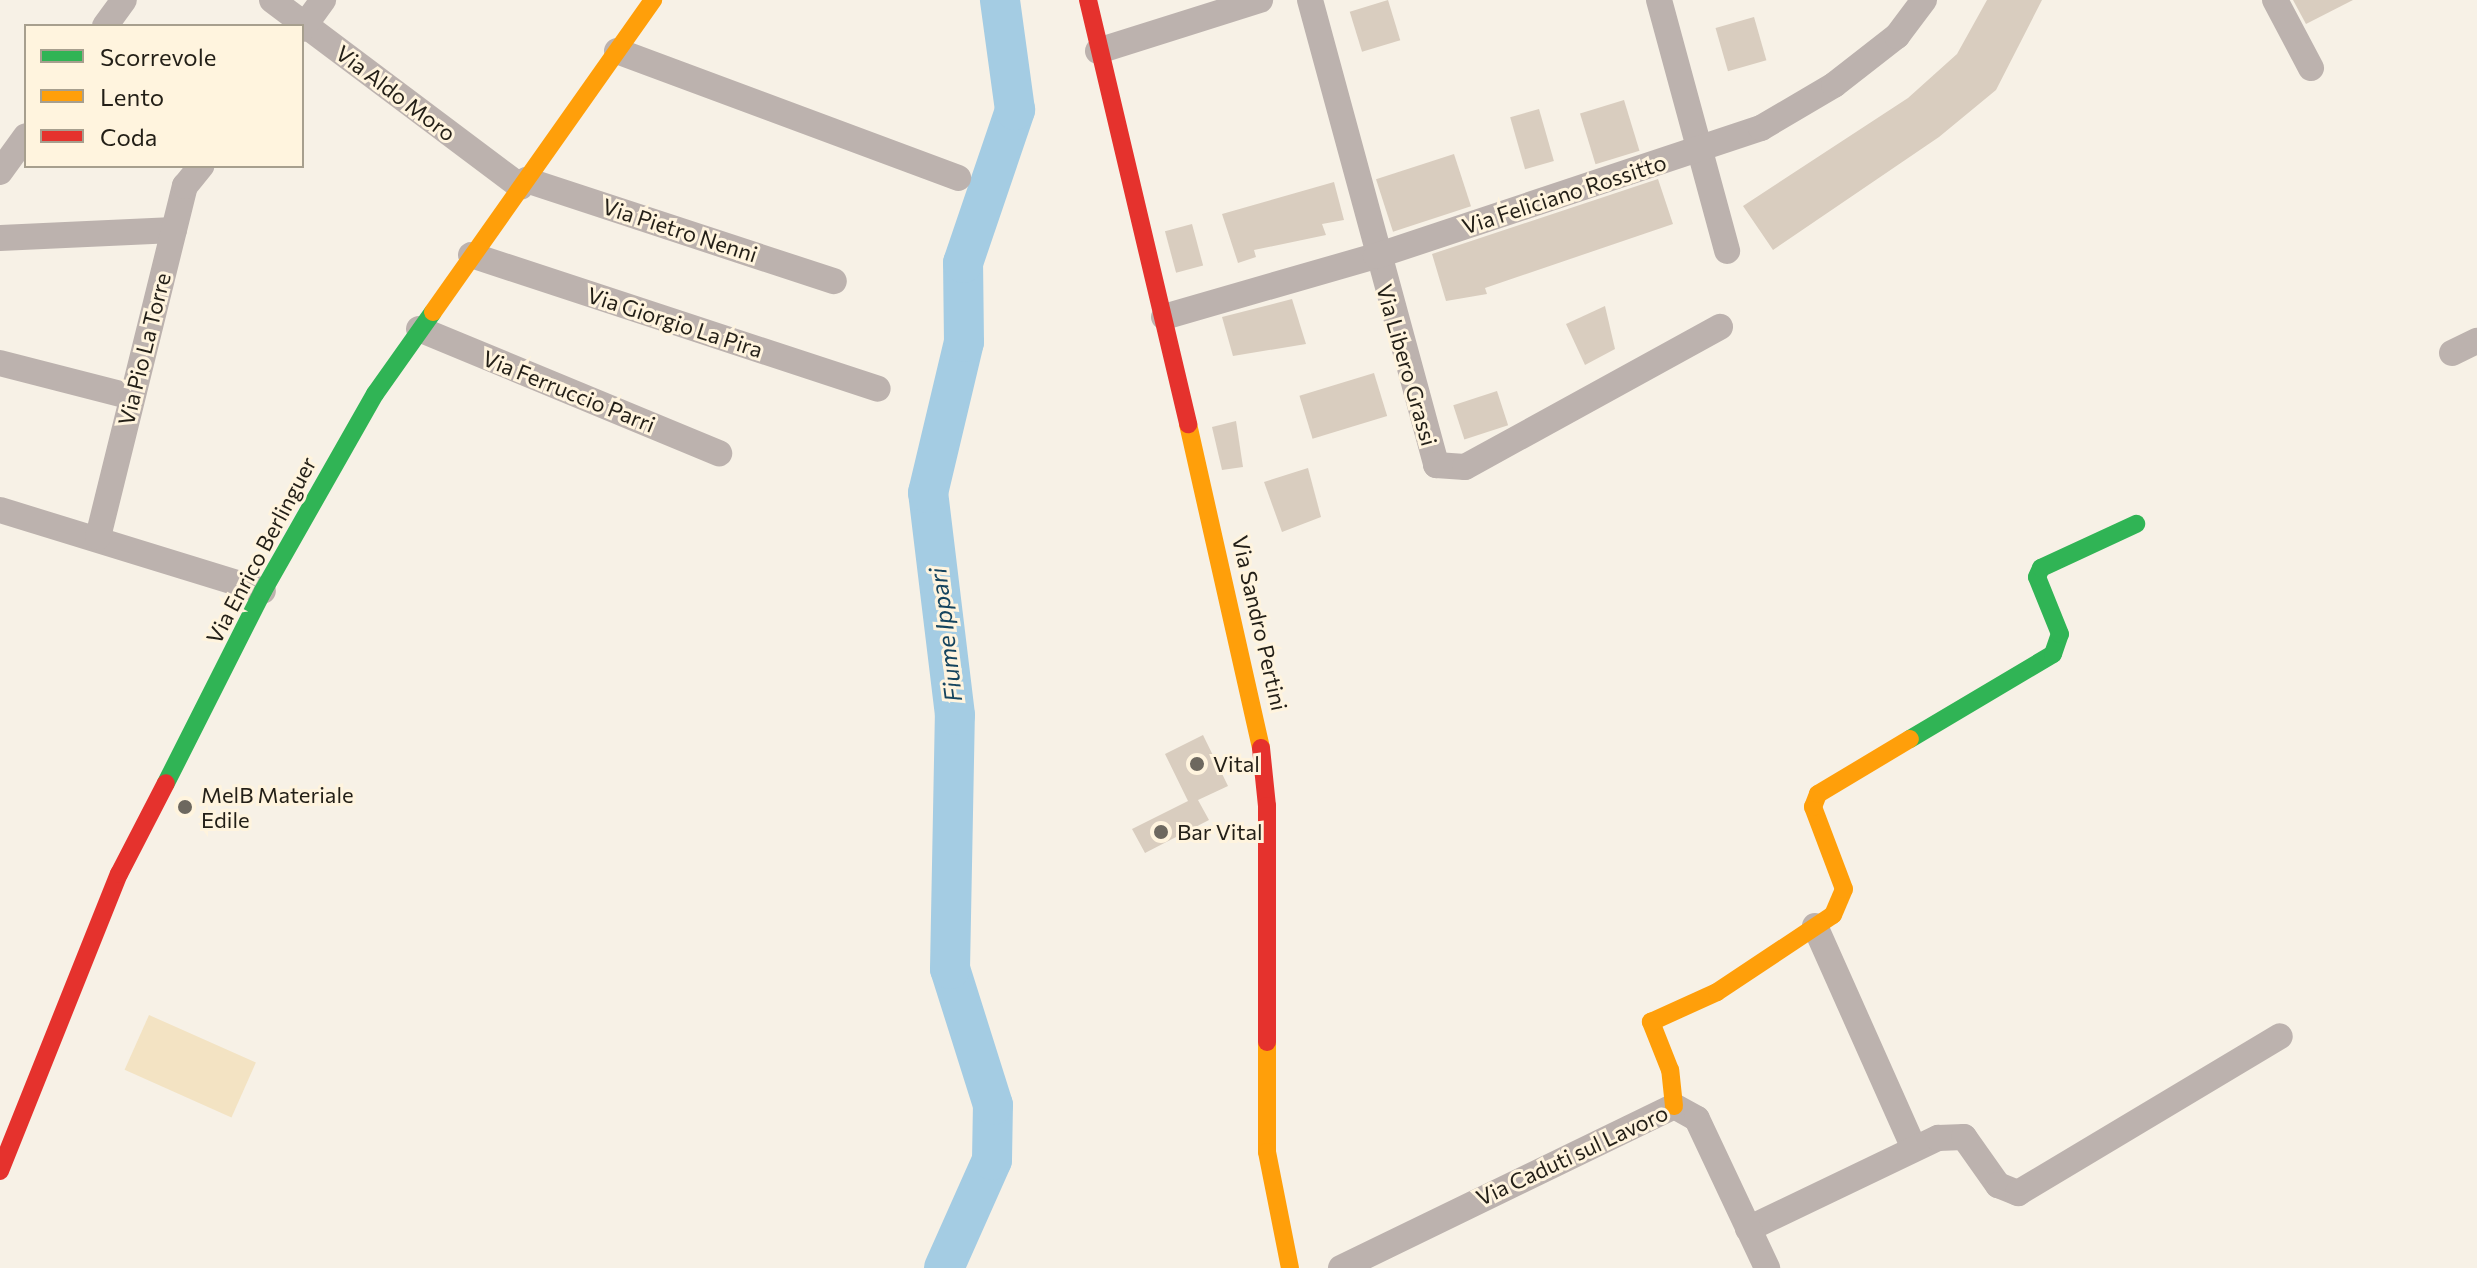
<!DOCTYPE html>
<style>
body{margin:0}
#map{position:relative;width:2477px;height:1268px;overflow:hidden;background:#f7f1e6;font-family:Commissioner,sans-serif}
div>[style]{position:absolute}
.green>*{inset:0;background:#f3e3c3;transform-origin:0 0}
.river>*{height:40px;margin:-20px;padding:0 20px;transform-origin:20px;border-radius:20px;background:#a4cce3}
.building>*{inset:0;background:#d9cdbf;transform-origin:0 0}
.street>*{height:26px;margin:-13px;padding:0 13px;transform-origin:13px;border-radius:13px;background:#bcb2ae}
.fast>*{height:18px;margin:-9px;padding:0 9px;transform-origin:9px;border-radius:9px;background:#30b455}
.slow>*{height:18px;margin:-9px;padding:0 9px;transform-origin:9px;border-radius:9px;background:#ff9f0a}
.jam>*{height:18px;margin:-9px;padding:0 9px;transform-origin:9px;border-radius:9px;background:#e5322d}
.dots>*{width:22px;height:22px;translate:-50% -50%;box-sizing:border-box;border:4px solid #fff4de;border-radius:50%}
span{translate:-50% -50%;white-space:nowrap;text-align:center;line-height:1.15;-webkit-text-stroke:6px #fff4de;paint-order:stroke}
.street-label{font-size:22px;color:#231f17}
.poi-label{font-size:22px;color:#231f17}
.left{translate:0 -50%;text-align:left}
.water-label{font-size:24px;color:#15445e;font-style:italic}
.legend{position:absolute;left:24px;top:24px;width:280px;height:144px;box-sizing:border-box;background:#fff4de;border:2px solid #a79f8e;margin:0;padding:10px 14px;list-style:none;font-size:24px;color:#231f17}
.legend li{display:flex;align-items:center;gap:16px;height:40px}
.legend b{width:40px;border:2px solid #a79f8e}
</style>
<div id="map">
<div class="green">
<div style="left:149px;top:1015px;width:117px;height:60px;rotate:24deg"></div>
</div>
<div class="river">
<div style="left:944px;top:1268px;width:118px;rotate:-66deg"></div>
<div style="left:992px;top:1160px;width:55px;rotate:-89deg"></div>
<div style="left:993px;top:1105px;width:143px;rotate:-107.5deg"></div>
<div style="left:950px;top:969px;width:254px;rotate:-88.9deg"></div>
<div style="left:955px;top:715px;width:224px;rotate:-96.9deg"></div>
<div style="left:928px;top:493px;width:155px;rotate:-76.6deg"></div>
<div style="left:964px;top:342px;width:79px;rotate:-90.7deg"></div>
<div style="left:963px;top:263px;width:162px;rotate:-71.2deg"></div>
<div style="left:1015px;top:110px;width:111px;rotate:-97.8deg"></div>
</div>
<div class="building">
<div style="left:1388px;top:0;width:42px;height:40px;rotate:73deg"></div>
<div style="clip-path:polygon(1987px 0,2042px 0,1996px 90px,1939px 137px,1773px 250px,1743px 206px,1908px 98px,1957px 54px)"></div>
<div style="clip-path:polygon(2293px 0,2353px 0,2306px 24px)"></div>
<div style="left:1754px;top:17px;width:45px;height:40px;rotate:74deg"></div>
<div style="left:1624px;top:100px;width:53px;height:46px;rotate:73deg"></div>
<div style="left:1539px;top:109px;width:54px;height:30px;rotate:74deg"></div>
<div style="left:1454px;top:154px;width:55px;height:82px;rotate:72deg"></div>
<div style="clip-path:polygon(1658px 179px,1673px 224px,1485px 288px,1487px 294px,1446px 301px,1432px 254px)"></div>
<div style="clip-path:polygon(1334px 182px,1344px 220px,1322px 224px,1326px 235px,1254px 250px,1256px 257px,1238px 263px,1222px 214px)"></div>
<div style="left:1192px;top:224px;width:43px;height:28px;rotate:75deg"></div>
<div style="clip-path:polygon(1292px 299px,1306px 344px,1233px 356px,1222px 317px)"></div>
<div style="clip-path:polygon(1605px 306px,1615px 349px,1585px 365px,1566px 324px)"></div>
<div style="left:1374px;top:373px;width:45px;height:78px;rotate:73deg"></div>
<div style="left:1497px;top:391px;width:36px;height:46px;rotate:72deg"></div>
<div style="clip-path:polygon(1236px 421px,1243px 467px,1222px 470px,1212px 427px)"></div>
<div style="clip-path:polygon(1308px 468px,1321px 517px,1282px 532px,1264px 482px)"></div>
<div style="clip-path:polygon(1203px 735px,1228px 786px,1198px 800px,1209px 820px,1145px 853px,1132px 829px,1188px 801px,1165px 754px)"></div>
</div>
<div class="street">
<div style="left:272px;top:0;width:311px;rotate:36.9deg"></div>
<div style="left:1310px;top:0;width:482px;rotate:74.8deg"></div>
<div style="left:1436px;top:465px;width:29px;rotate:4deg"></div>
<div style="left:1465px;top:467px;width:291px;rotate:-28.8deg"></div>
<div style="left:1659px;top:0;width:260px;rotate:74.8deg"></div>
<div style="left:2275px;top:0;width:77px;rotate:62.1deg"></div>
<div style="left:105px;top:26px;width:32px;rotate:-54deg"></div>
<div style="left:302px;top:29px;width:36px;rotate:-54deg"></div>
<div style="left:617px;top:51px;width:364px;rotate:20.4deg"></div>
<div style="left:1098px;top:51px;width:170px;rotate:-17.5deg"></div>
<div style="left:0;top:172px;width:44px;rotate:-54.2deg"></div>
<div style="left:526px;top:180px;width:324px;rotate:18.2deg"></div>
<div style="left:0;top:238px;width:174px;rotate:-2.6deg"></div>
<div style="left:471px;top:255px;width:428px;rotate:18.2deg"></div>
<div style="left:1164px;top:317px;width:221px;rotate:-16.1deg"></div>
<div style="left:1376px;top:256px;width:406px;rotate:-18.4deg"></div>
<div style="left:1761px;top:128px;width:85px;rotate:-30.5deg"></div>
<div style="left:1834px;top:85px;width:80px;rotate:-37.9deg"></div>
<div style="left:1897px;top:36px;width:45px;rotate:-53.1deg"></div>
<div style="left:419px;top:329px;width:325px;rotate:22.5deg"></div>
<div style="left:2452px;top:353px;width:28px;rotate:-26deg"></div>
<div style="left:0;top:363px;width:136px;rotate:14.4deg"></div>
<div style="left:0;top:510px;width:275px;rotate:17.1deg"></div>
<div style="left:98px;top:537px;width:362px;rotate:-76.1deg"></div>
<div style="left:185px;top:186px;width:26px;rotate:-51deg"></div>
<div style="left:1815px;top:926px;width:243px;rotate:66deg"></div>
<div style="left:1748px;top:1229px;width:211px;rotate:-25.6deg"></div>
<div style="left:1938px;top:1138px;width:26px;rotate:-2deg"></div>
<div style="left:1964px;top:1137px;width:59px;rotate:54.7deg"></div>
<div style="left:1998px;top:1185px;width:22px;rotate:22deg"></div>
<div style="left:2018px;top:1193px;width:305px;rotate:-30.9deg"></div>
<div style="left:1341px;top:1268px;width:370px;rotate:-25.9deg"></div>
<div style="left:1674px;top:1106px;width:26px;rotate:29deg"></div>
<div style="left:1697px;top:1119px;width:165px;rotate:64.8deg"></div>
</div>
<div class="fast">
<div style="left:1910px;top:739px;width:166px;rotate:-30.7deg"></div>
<div style="left:2053px;top:654px;width:21px;rotate:-71deg"></div>
<div style="left:2060px;top:634px;width:61px;rotate:-112deg"></div>
<div style="left:2037px;top:577px;width:10px;rotate:-66deg"></div>
<div style="left:2041px;top:568px;width:105px;rotate:-24.9deg"></div>
<div style="left:166px;top:783px;width:215px;rotate:-63.2deg"></div>
<div style="left:263px;top:591px;width:227px;rotate:-60.4deg"></div>
<div style="left:375px;top:394px;width:100px;rotate:-54.7deg"></div>
</div>
<div class="slow">
<div style="left:433px;top:312px;width:382px;rotate:-54.8deg"></div>
<div style="left:1188px;top:424px;width:332px;rotate:77.3deg"></div>
<div style="left:1267px;top:1042px;width:110px;rotate:90deg"></div>
<div style="left:1267px;top:1152px;width:118px;rotate:78.8deg"></div>
<div style="left:1674px;top:1106px;width:36px;rotate:-96deg"></div>
<div style="left:1670px;top:1070px;width:52px;rotate:-111.6deg"></div>
<div style="left:1651px;top:1022px;width:72px;rotate:-24.4deg"></div>
<div style="left:1717px;top:992px;width:139px;rotate:-33.6deg"></div>
<div style="left:1833px;top:915px;width:28px;rotate:-67deg"></div>
<div style="left:1844px;top:889px;width:88px;rotate:-110.7deg"></div>
<div style="left:1813px;top:807px;width:14px;rotate:-69deg"></div>
<div style="left:1818px;top:794px;width:107px;rotate:-30.9deg"></div>
</div>
<div class="jam">
<div style="left:1088px;top:0;width:436px;rotate:76.7deg"></div>
<div style="left:1261px;top:748px;width:58px;rotate:84.1deg"></div>
<div style="left:1267px;top:806px;width:236px;rotate:90deg"></div>
<div style="left:0;top:1171px;width:320px;rotate:-68.2deg"></div>
<div style="left:119px;top:874px;width:102px;rotate:-62.7deg"></div>
</div>
<div class="dots">
<div style="left:1197px;top:764px;background:#6d685f"></div>
<div style="left:185px;top:807px;background:#6d685f"></div>
<div style="left:1161px;top:832px;background:#6d685f"></div>
</div>
<div class="street-label">
<span style="left:396px;top:93px;rotate:37deg">Via Aldo Moro</span>
<span style="left:1564px;top:194px;rotate:-18deg">Via Feliciano Rossitto</span>
<span style="left:680px;top:230px;rotate:18deg">Via Pietro Nenni</span>
<span style="left:675px;top:322px;rotate:18deg">Via Giorgio La Pira</span>
<span style="left:144px;top:349px;rotate:-76deg">Via Pio La Torre</span>
<span style="left:1407px;top:365px;rotate:74deg">Via Libero Grassi</span>
<span style="left:569px;top:391px;rotate:22deg">Via Ferruccio Parri</span>
<span style="left:261px;top:550px;rotate:-62deg">Via Enrico Berlinguer</span>
<span style="left:1260px;top:623px;rotate:77deg">Via Sandro Pertini</span>
<span style="left:1572px;top:1155px;rotate:-25deg">Via Caduti sul Lavoro</span>
</div>
<div class="poi-label">
<span class="left" style="left:1213px;top:764px">Vital</span>
<span class="left" style="left:201px;top:807px">MelB Materiale<br>Edile</span>
<span class="left" style="left:1177px;top:832px">Bar Vital</span>
</div>
<div class="water-label">
<span style="left:945px;top:635px;rotate:-97deg">Fiume Ippari</span>
</div>
<ul class="legend">
<li><b style="height:10px;background:#30b455"></b>Scorrevole</li>
<li><b style="height:10px;background:#ff9f0a"></b>Lento</li>
<li><b style="height:10px;background:#e5322d"></b>Coda</li>
</ul>
</div>
